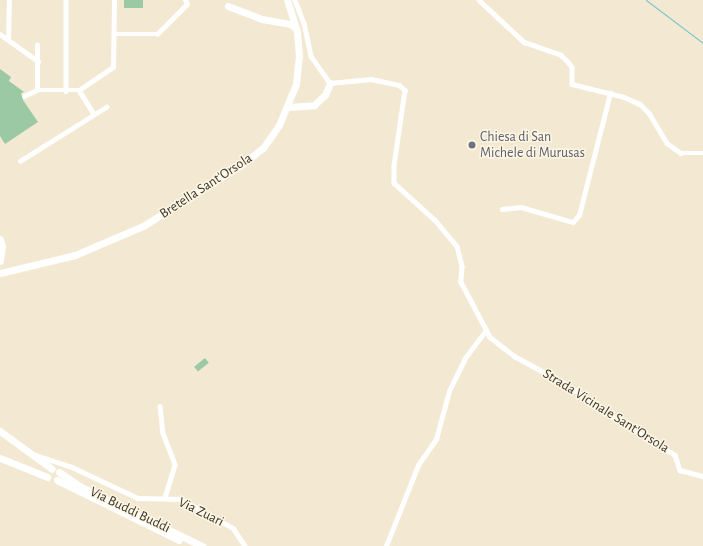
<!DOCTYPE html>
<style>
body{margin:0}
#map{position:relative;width:703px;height:546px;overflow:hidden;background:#f3e9d2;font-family:"Alegreya Sans",sans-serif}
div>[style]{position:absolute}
.green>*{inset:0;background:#9bc9a4;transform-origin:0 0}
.stream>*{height:1px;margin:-0.5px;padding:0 0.5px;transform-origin:0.5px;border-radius:0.5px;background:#78c3cd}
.minor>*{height:4.5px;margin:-2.25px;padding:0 2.25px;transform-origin:2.25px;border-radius:2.25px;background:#fff}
.secondary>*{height:7px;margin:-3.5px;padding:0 3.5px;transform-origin:3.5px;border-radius:3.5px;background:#fff}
.primary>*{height:7px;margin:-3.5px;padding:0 3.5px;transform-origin:3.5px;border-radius:3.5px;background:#fff}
.dots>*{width:11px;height:11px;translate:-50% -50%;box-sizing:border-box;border:2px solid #fef6e4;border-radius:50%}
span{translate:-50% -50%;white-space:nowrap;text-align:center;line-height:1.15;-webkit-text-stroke:3px #fef6e4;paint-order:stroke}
.worship-label{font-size:14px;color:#5b616d}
.left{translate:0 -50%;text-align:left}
.street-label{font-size:14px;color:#3a362d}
</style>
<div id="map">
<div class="green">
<div style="left:124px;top:0;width:19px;height:8px"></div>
<div style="clip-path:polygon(0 69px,11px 77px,9px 81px,24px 92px,21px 93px,23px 100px,38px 122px,5px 144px,0 136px)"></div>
<div style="left:205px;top:358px;width:6px;height:14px;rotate:51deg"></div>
</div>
<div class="stream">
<div style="left:646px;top:0;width:71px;rotate:37deg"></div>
</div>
<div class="minor">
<div style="left:66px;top:0;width:91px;rotate:90deg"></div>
<div style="left:295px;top:0;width:25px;rotate:69deg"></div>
<div style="left:304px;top:23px;width:34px;rotate:78deg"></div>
<div style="left:311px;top:56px;width:33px;rotate:55deg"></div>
<div style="left:330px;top:83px;width:41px;rotate:-5.6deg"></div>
<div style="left:371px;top:79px;width:29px;rotate:12deg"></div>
<div style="left:399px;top:85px;width:8px;rotate:40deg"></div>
<div style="left:405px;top:90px;width:76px;rotate:98.3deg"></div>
<div style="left:394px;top:165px;width:18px;rotate:90deg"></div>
<div style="left:394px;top:183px;width:55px;rotate:42.1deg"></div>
<div style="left:435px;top:220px;width:34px;rotate:50deg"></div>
<div style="left:457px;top:246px;width:21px;rotate:76deg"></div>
<div style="left:462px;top:266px;width:16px;rotate:94deg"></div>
<div style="left:461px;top:282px;width:62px;rotate:62.2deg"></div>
<div style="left:490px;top:337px;width:31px;rotate:38deg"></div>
<div style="left:514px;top:356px;width:61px;rotate:28.2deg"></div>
<div style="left:568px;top:385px;width:59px;rotate:35.3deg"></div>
<div style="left:616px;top:419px;width:69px;rotate:31.4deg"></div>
<div style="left:675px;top:455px;width:16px;rotate:72deg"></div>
<div style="left:680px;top:470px;width:24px;rotate:15deg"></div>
<div style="left:479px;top:0;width:62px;rotate:43deg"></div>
<div style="left:524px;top:42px;width:39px;rotate:19deg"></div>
<div style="left:561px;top:55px;width:10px;rotate:45deg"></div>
<div style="left:568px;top:62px;width:6px;rotate:51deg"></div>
<div style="left:572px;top:67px;width:17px;rotate:90deg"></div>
<div style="left:572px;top:84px;width:54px;rotate:14deg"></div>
<div style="left:624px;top:97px;width:17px;rotate:24deg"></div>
<div style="left:640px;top:104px;width:13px;rotate:45deg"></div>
<div style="left:649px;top:113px;width:35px;rotate:59deg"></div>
<div style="left:667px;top:143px;width:17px;rotate:36deg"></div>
<div style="left:681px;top:153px;width:22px"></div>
<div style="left:0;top:34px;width:47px;rotate:35.4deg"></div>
<div style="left:114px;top:34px;width:43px"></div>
<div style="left:157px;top:34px;width:42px;rotate:-45deg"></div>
<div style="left:187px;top:4px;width:4px;rotate:-117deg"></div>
<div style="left:8px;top:40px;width:40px;rotate:-88.6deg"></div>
<div style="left:37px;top:90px;width:45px;rotate:-90deg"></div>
<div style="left:79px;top:90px;width:28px;rotate:58deg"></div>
<div style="left:24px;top:96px;width:14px;rotate:-25deg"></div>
<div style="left:37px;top:90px;width:42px"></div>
<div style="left:79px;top:90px;width:41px;rotate:-34.1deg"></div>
<div style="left:113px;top:67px;width:67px;rotate:-89.1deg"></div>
<div style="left:20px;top:161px;width:102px;rotate:-32.1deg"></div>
<div style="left:502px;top:209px;width:19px;rotate:-6deg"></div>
<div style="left:521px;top:207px;width:54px;rotate:16.1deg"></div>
<div style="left:573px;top:222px;width:9px;rotate:-49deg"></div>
<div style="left:579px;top:215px;width:126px;rotate:-75.7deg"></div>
<div style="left:160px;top:406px;width:27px;rotate:84deg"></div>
<div style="left:163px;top:433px;width:34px;rotate:69deg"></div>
<div style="left:175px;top:465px;width:34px;rotate:107deg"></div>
<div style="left:35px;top:455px;width:39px;rotate:18deg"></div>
<div style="left:72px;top:467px;width:73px;rotate:25.2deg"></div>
<div style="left:138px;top:498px;width:43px;rotate:1.3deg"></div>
<div style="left:181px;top:499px;width:60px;rotate:29.1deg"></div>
<div style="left:233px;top:528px;width:22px;rotate:56deg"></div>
<div style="left:386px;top:546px;width:87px;rotate:-68.4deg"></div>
<div style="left:418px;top:465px;width:32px;rotate:-55deg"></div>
<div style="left:436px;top:439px;width:50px;rotate:-74.8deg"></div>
<div style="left:449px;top:391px;width:37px;rotate:-64deg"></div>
<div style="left:465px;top:358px;width:35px;rotate:-53deg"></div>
</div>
<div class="secondary">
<div style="left:0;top:431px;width:64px;rotate:36.2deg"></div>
<div style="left:0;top:458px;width:51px;rotate:22deg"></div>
<div style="left:59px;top:472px;width:27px;rotate:34deg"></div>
<div style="left:81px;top:487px;width:135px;rotate:26deg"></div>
<div style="left:57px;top:480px;width:136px;rotate:26.2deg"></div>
</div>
<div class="primary">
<div style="left:228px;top:6px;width:36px;rotate:21deg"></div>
<div style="left:262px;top:19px;width:28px;rotate:10deg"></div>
<div style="left:290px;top:24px;width:7px;rotate:34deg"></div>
<div style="left:288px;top:107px;width:26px;rotate:-4deg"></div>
<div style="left:314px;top:105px;width:15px;rotate:-42deg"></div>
<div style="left:325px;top:95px;width:13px;rotate:-67deg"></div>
<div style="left:0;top:239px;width:7px;rotate:74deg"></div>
<div style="left:2px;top:246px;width:15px;rotate:98deg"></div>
<div style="left:0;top:273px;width:77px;rotate:-13.5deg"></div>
<div style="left:75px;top:255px;width:74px;rotate:-23.1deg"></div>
<div style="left:143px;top:226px;width:115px;rotate:-31.9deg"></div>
<div style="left:241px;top:165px;width:28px;rotate:-38deg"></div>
<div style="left:263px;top:148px;width:28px;rotate:-55deg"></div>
<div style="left:279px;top:125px;width:44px;rotate:-67.5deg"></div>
<div style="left:296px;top:84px;width:28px;rotate:-84deg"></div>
<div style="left:299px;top:56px;width:24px;rotate:-95deg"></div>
<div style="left:297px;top:32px;width:34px;rotate:-107deg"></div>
</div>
<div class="dots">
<div style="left:472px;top:145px;background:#6b7280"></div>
</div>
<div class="worship-label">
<span class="left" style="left:480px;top:145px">Chiesa di San<br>Michele di Murusas</span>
</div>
<div class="street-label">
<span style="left:206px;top:186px;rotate:-33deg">Bretella Sant'Orsola</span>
<span style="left:606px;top:411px;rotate:32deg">Strada Vicinale Sant'Orsola</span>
<span style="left:130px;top:510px;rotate:26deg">Via Buddi Buddi</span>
<span style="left:201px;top:512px;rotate:26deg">Via Zuari</span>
</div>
</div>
